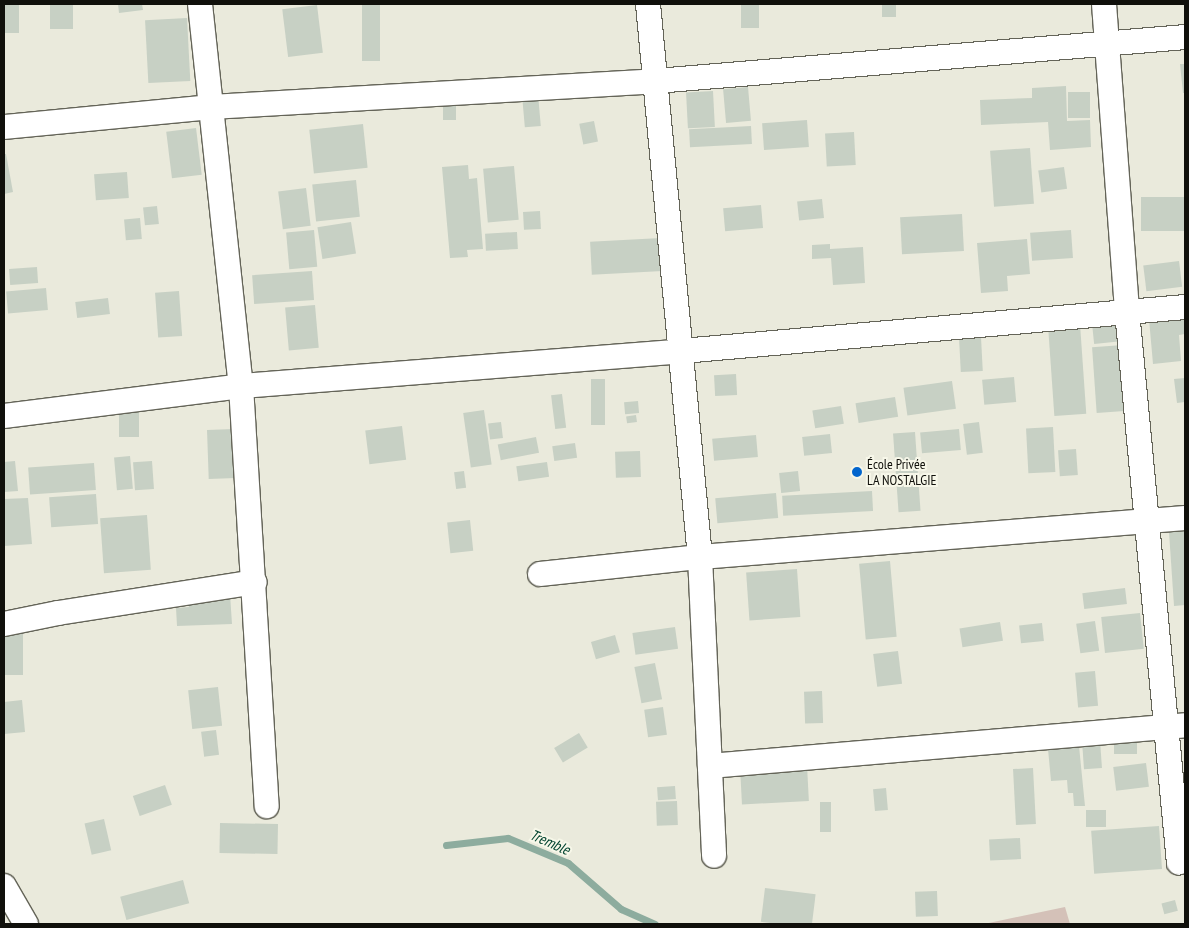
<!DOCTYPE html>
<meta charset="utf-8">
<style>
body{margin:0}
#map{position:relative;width:1189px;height:928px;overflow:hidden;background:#eaeadc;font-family:"PT Sans Narrow",sans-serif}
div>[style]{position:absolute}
.green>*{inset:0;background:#d4c1b8}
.stream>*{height:7px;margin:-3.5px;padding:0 3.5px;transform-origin:3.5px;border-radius:3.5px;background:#8dac9e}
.building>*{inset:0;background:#c7d0c4;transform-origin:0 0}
.roads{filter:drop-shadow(1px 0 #646458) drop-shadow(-1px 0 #646458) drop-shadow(0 1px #646458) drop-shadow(0 -1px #646458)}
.minor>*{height:24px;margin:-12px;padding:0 12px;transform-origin:12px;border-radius:12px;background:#fff}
.dots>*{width:14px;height:14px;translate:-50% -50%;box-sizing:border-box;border:2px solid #f7f7e9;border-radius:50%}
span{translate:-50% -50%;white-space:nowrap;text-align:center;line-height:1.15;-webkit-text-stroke:4px #f7f7e9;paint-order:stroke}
.poi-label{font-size:14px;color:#10100b}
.left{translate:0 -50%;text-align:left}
.water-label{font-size:15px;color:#054632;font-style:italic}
.frame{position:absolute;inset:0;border:5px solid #10100b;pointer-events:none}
</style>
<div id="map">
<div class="green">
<div style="clip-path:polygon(1065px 907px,1070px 924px,984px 924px)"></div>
</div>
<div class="stream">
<div style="left:446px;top:845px;width:62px;rotate:-6.4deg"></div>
<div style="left:508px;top:838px;width:65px;rotate:22.6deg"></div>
<div style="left:568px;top:863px;width:70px;rotate:41deg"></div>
<div style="left:621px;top:909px;width:37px;rotate:24deg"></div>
</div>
<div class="building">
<div style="left:4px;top:4px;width:15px;height:29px"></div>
<div style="left:50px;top:4px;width:23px;height:25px"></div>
<div style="clip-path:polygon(118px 4px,142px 4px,143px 10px,119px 13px)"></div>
<div style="left:362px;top:4px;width:18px;height:57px"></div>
<div style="left:741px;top:4px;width:18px;height:24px"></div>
<div style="left:882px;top:4px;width:14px;height:13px"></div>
<div style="left:317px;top:5px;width:48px;height:35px;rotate:83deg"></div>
<div style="left:187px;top:18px;width:63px;height:42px;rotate:87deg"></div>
<div style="clip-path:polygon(1180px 64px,1185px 64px,1185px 93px,1183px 93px)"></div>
<div style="clip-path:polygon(1066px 86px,1067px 121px,1090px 120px,1091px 147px,1050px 150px,1048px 122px,981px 125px,980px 100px,1032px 98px,1032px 88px)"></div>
<div style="left:748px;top:87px;width:34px;height:25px;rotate:85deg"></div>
<div style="left:713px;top:91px;width:36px;height:27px;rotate:87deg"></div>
<div style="left:1068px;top:92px;width:22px;height:26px"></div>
<div style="left:538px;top:94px;width:32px;height:16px;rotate:85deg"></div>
<div style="left:443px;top:102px;width:13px;height:18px"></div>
<div style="left:807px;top:120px;width:27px;height:45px;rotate:86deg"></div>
<div style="left:594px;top:121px;width:21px;height:15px;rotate:79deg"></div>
<div style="left:363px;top:124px;width:44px;height:54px;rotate:84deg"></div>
<div style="left:751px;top:126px;width:18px;height:62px;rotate:87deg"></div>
<div style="left:196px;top:128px;width:47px;height:30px;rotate:83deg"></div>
<div style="left:854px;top:132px;width:33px;height:29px;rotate:87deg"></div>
<div style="left:1030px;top:148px;width:56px;height:40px;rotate:86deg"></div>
<div style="clip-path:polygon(4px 154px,6px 154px,13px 192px,4px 194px)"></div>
<div style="clip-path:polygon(468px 165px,469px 179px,477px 178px,483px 249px,467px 250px,468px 257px,450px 258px,442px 167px)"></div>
<div style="left:514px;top:166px;width:54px;height:31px;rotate:85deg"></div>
<div style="left:1064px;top:167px;width:22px;height:26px;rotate:82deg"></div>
<div style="left:127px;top:172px;width:26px;height:33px;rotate:86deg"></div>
<div style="left:356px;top:180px;width:37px;height:44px;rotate:84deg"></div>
<div style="left:306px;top:188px;width:38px;height:28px;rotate:83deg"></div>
<div style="left:1185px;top:197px;width:34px;height:44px;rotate:90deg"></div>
<div style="left:822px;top:199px;width:19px;height:25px;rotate:84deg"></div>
<div style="left:761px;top:205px;width:23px;height:38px;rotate:85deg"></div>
<div style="left:157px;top:206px;width:18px;height:14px;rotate:84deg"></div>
<div style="left:540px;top:211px;width:18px;height:17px;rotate:87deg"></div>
<div style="left:962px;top:214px;width:37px;height:62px;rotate:87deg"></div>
<div style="left:140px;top:218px;width:21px;height:16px;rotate:85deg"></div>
<div style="left:351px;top:222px;width:32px;height:34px;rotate:81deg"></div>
<div style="left:314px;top:230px;width:37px;height:28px;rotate:85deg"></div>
<div style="left:1071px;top:230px;width:28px;height:41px;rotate:86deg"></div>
<div style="left:517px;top:232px;width:17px;height:32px;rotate:87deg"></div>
<div style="left:661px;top:238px;width:33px;height:71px;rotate:87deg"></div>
<div style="clip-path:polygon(1027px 239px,1030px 274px,1007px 276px,1008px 291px,981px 293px,977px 243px)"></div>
<div style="clip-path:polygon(830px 244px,830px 249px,863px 247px,865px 283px,833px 285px,831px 258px,812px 259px,812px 245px)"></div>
<div style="left:1179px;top:261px;width:26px;height:36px;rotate:83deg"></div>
<div style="left:37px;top:267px;width:16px;height:28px;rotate:86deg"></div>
<div style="left:312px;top:271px;width:29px;height:60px;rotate:86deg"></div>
<div style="left:46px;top:288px;width:22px;height:40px;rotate:85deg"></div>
<div style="left:179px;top:291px;width:45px;height:24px;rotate:86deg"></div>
<div style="left:108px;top:298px;width:16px;height:33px;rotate:83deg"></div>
<div style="left:315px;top:305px;width:43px;height:30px;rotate:85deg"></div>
<div style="clip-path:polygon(1185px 315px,1185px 334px,1179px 335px,1181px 361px,1153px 364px,1149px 319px)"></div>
<div style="left:1121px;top:322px;width:19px;height:29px;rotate:84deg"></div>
<div style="left:1080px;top:324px;width:90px;height:32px;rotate:86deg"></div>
<div style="left:981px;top:337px;width:34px;height:22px;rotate:87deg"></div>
<div style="left:1123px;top:345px;width:66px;height:31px;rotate:86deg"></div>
<div style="left:736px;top:374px;width:21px;height:22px;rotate:87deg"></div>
<div style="left:1014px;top:377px;width:25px;height:32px;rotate:85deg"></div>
<div style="clip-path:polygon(1185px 378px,1185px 402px,1177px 403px,1174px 379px)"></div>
<div style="left:591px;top:379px;width:14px;height:46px"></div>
<div style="left:952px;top:381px;width:28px;height:49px;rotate:82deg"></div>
<div style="left:562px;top:394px;width:34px;height:11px;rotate:83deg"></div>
<div style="left:895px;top:397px;width:20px;height:40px;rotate:81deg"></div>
<div style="left:638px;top:401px;width:12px;height:14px;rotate:85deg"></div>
<div style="left:119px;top:405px;width:20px;height:32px"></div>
<div style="left:841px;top:406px;width:18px;height:29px;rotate:81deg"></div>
<div style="left:484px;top:410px;width:55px;height:21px;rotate:82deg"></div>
<div style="left:636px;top:415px;width:7px;height:10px;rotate:82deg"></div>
<div style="left:501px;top:422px;width:16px;height:13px;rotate:83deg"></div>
<div style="left:979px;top:422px;width:31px;height:16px;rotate:83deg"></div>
<div style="left:402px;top:426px;width:34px;height:37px;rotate:83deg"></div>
<div style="left:1053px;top:427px;width:45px;height:27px;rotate:87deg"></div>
<div style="left:234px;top:429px;width:49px;height:27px;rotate:88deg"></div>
<div style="left:959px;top:429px;width:21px;height:39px;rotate:85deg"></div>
<div style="left:915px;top:432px;width:79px;height:22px;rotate:86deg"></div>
<div style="left:830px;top:434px;width:19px;height:28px;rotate:84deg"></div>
<div style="left:756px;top:435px;width:22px;height:44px;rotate:85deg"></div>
<div style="left:536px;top:437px;width:16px;height:39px;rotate:79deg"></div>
<div style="left:575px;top:443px;width:15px;height:23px;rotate:82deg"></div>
<div style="left:1076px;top:449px;width:26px;height:18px;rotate:86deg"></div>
<div style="left:640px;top:451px;width:26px;height:25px;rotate:88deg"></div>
<div style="left:130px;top:456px;width:33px;height:16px;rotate:85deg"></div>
<div style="clip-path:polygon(15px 461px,18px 491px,4px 492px,4px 462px)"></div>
<div style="left:152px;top:461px;width:28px;height:19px;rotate:86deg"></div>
<div style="left:547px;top:462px;width:15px;height:31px;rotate:82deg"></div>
<div style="left:94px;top:463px;width:27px;height:66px;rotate:86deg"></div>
<div style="left:464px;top:471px;width:17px;height:10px;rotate:83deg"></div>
<div style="left:798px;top:471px;width:20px;height:19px;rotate:84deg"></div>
<div style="left:872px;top:491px;width:20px;height:90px;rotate:87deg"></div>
<div style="left:776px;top:493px;width:25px;height:61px;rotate:85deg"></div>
<div style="left:96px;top:494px;width:30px;height:47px;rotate:86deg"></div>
<div style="clip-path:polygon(28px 498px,32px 544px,4px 546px,4px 499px)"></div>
<div style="left:147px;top:515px;width:55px;height:47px;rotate:86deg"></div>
<div style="left:470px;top:520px;width:31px;height:23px;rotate:84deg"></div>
<div style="clip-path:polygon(1185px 531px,1185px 605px,1174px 606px,1169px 532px)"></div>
<div style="left:890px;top:561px;width:76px;height:31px;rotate:85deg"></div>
<div style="left:797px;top:569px;width:48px;height:51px;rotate:86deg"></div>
<div style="left:1125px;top:588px;width:16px;height:43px;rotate:83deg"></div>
<div style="clip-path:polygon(230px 594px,232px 624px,177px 626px,176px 608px,189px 607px,188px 596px)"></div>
<div style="left:1140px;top:613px;width:36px;height:39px;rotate:84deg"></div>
<div style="left:1095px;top:621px;width:30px;height:19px;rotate:82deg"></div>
<div style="left:1000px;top:622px;width:19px;height:41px;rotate:81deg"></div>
<div style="left:1042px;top:623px;width:18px;height:23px;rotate:84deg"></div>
<div style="left:675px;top:627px;width:22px;height:43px;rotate:82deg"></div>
<div style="left:4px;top:630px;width:19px;height:45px"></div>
<div style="left:615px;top:635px;width:18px;height:25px;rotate:74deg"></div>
<div style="left:898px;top:651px;width:33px;height:25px;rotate:83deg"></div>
<div style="left:655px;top:663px;width:37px;height:21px;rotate:79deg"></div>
<div style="left:1095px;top:671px;width:35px;height:20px;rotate:85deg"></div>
<div style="left:218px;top:687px;width:39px;height:30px;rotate:84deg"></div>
<div style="left:822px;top:691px;width:32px;height:18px;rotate:88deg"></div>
<div style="clip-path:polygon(22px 700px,25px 732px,4px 734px,4px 702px)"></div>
<div style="left:663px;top:707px;width:28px;height:19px;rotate:82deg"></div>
<div style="left:216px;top:730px;width:25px;height:15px;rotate:83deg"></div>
<div style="left:579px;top:733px;width:17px;height:29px;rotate:59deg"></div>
<div style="left:1137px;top:739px;width:15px;height:23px;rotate:90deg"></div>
<div style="left:1100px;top:740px;width:28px;height:18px;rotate:86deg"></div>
<div style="clip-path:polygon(1079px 746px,1085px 806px,1074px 806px,1073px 793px,1068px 793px,1067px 780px,1051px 781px,1048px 749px)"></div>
<div style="left:1146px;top:763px;width:24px;height:33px;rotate:83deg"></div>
<div style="left:807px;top:765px;width:36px;height:67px;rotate:87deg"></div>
<div style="left:1033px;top:768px;width:56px;height:20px;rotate:87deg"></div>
<div style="left:165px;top:785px;width:21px;height:34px;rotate:71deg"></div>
<div style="left:675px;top:786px;width:13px;height:18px;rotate:86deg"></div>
<div style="left:886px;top:788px;width:22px;height:13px;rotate:85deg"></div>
<div style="left:677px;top:801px;width:24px;height:21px;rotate:88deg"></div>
<div style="left:820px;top:802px;width:11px;height:30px"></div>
<div style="left:1086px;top:810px;width:20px;height:17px"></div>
<div style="left:104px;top:819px;width:32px;height:20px;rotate:77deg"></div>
<div style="left:220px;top:823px;width:58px;height:30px;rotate:1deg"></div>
<div style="left:1159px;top:826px;width:43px;height:68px;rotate:86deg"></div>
<div style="left:1020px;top:838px;width:21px;height:31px;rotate:87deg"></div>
<div style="left:183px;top:880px;width:24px;height:65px;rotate:75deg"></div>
<div style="left:765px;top:888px;width:51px;height:34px;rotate:7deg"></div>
<div style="left:937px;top:891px;width:25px;height:22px;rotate:88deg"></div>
<div style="left:1175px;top:900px;width:11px;height:14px;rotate:75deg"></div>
</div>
<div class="roads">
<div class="minor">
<div style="left:200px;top:4px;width:384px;rotate:83.9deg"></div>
<div style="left:241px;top:386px;width:421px;rotate:86.5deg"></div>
<div style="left:648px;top:4px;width:555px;rotate:84.63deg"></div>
<div style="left:700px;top:557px;width:299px;rotate:87.3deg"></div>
<div style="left:1104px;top:4px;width:308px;rotate:85.7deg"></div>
<div style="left:1127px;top:311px;width:554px;rotate:84.62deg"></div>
<div style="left:4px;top:127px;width:207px;rotate:-5.5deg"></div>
<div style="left:210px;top:107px;width:447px;rotate:-3.3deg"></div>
<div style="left:656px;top:81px;width:531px;rotate:-4.75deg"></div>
<div style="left:4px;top:416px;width:239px;rotate:-7.2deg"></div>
<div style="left:241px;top:386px;width:442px;rotate:-4.5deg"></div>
<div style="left:682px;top:351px;width:505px;rotate:-5deg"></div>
<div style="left:540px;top:574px;width:161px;rotate:-6.1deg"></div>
<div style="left:700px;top:557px;width:487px;rotate:-4.6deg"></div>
<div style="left:4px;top:624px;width:55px;rotate:-11.5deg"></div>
<div style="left:58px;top:613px;width:199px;rotate:-8.9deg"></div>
<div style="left:710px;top:766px;width:477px;rotate:-4.9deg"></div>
<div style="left:4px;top:886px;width:44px;rotate:59.9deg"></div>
</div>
</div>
<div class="dots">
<div style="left:857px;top:472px;background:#0265cd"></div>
</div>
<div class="poi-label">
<span class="left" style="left:867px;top:472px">École Privée<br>LA NOSTALGIE</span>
</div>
<div class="water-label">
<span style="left:550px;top:842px;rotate:24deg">Tremble</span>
</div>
<div class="frame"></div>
</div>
